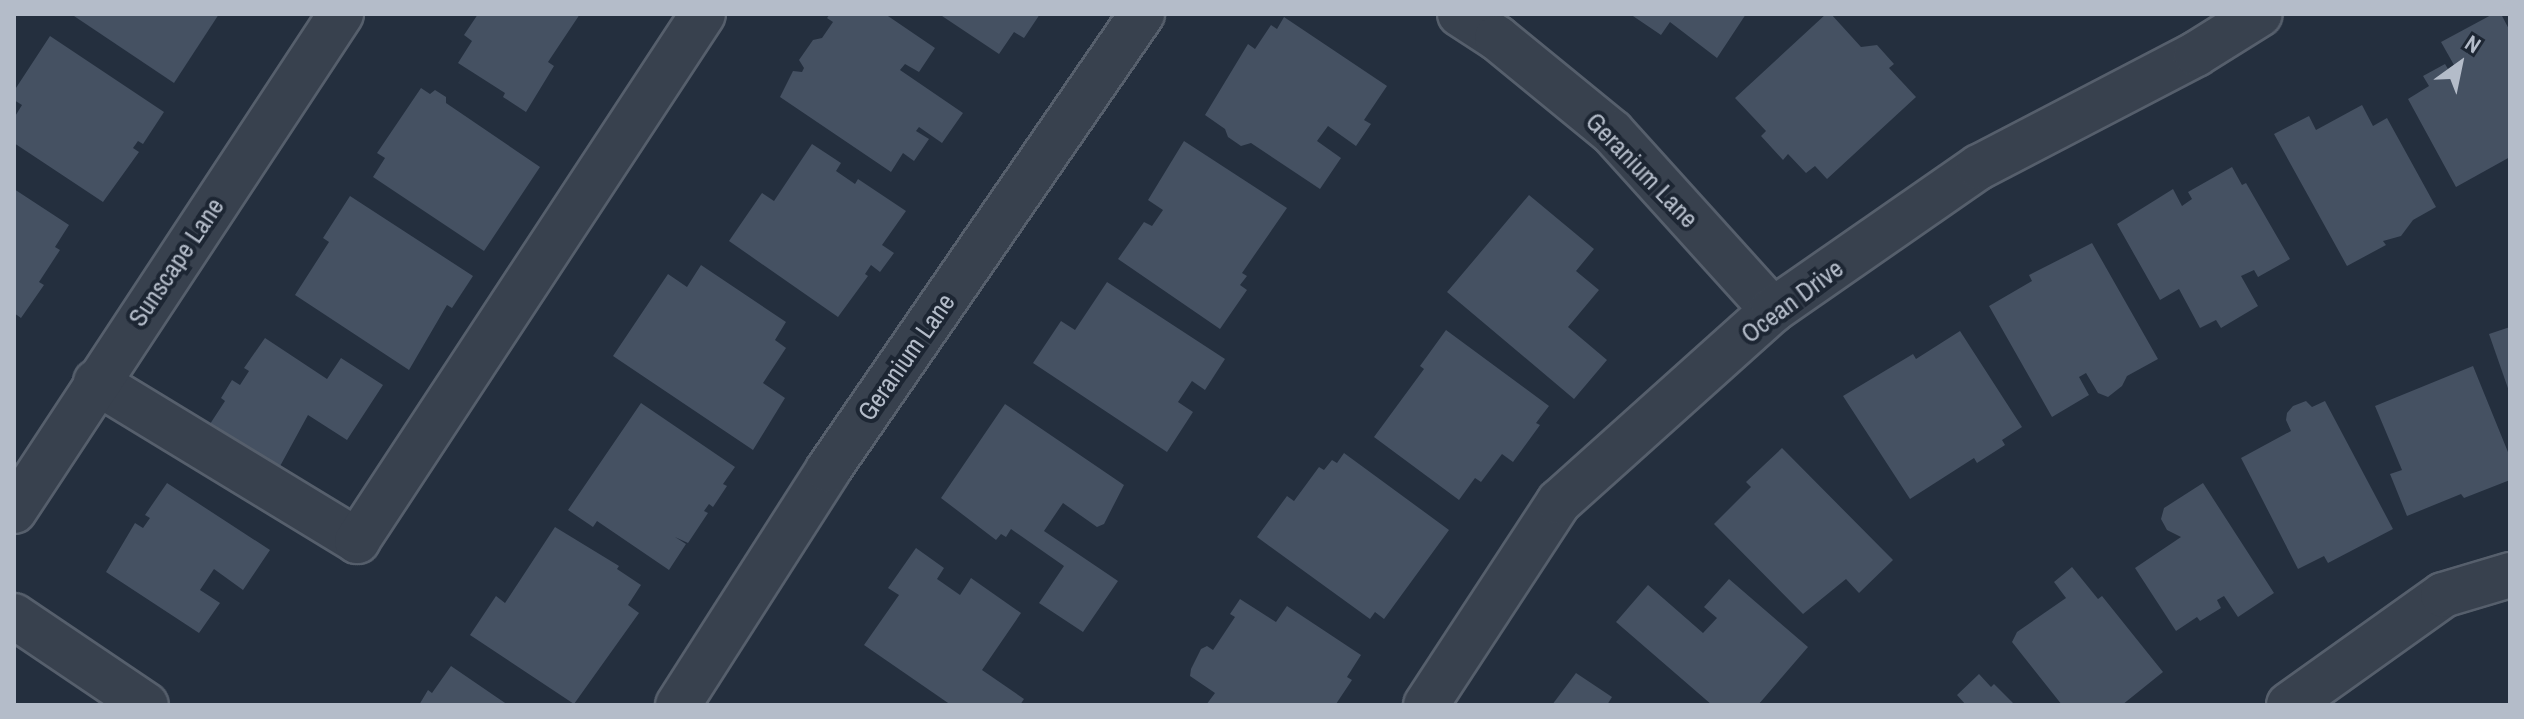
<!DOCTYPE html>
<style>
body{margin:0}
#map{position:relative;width:2524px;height:719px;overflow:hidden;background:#242f3e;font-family:"Archivo Narrow",sans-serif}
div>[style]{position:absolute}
.building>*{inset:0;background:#455162}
.roads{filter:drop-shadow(2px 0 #565f6c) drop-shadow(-2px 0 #565f6c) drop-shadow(0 2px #565f6c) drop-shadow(0 -2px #565f6c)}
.minor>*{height:44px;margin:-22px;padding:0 22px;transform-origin:22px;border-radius:22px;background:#38414e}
span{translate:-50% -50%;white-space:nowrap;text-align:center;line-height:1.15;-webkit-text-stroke:8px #1d2633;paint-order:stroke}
.street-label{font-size:26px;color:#b4bcc9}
.frame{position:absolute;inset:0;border:16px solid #b4bcc9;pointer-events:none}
.north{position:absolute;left:2420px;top:24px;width:80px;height:80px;-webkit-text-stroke:6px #1d2633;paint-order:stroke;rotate:33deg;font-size:22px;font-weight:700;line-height:32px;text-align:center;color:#b4bcc9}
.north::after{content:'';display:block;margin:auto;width:28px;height:36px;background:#b4bcc9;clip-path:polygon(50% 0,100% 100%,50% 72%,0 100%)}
</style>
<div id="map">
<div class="building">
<div style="clip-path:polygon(71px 14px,219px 14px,174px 83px)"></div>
<div style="clip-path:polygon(478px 14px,580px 14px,548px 62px,554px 66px,526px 112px,503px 97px,505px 93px,458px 63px,472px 41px,464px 35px)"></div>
<div style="clip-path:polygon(830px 14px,885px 14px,935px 48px,919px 72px,905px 64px,900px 70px,963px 113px,942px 143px,919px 127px,916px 131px,929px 139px,914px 161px,903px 153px,891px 172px,780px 97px,793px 71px,802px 72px,804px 68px,799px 60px,813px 40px,822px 38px,833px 22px,827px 18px)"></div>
<div style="clip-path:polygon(939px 14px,1040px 14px,1024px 38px,1014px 32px,999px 54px)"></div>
<div style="clip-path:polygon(1630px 14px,1746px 14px,1717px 58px,1670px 22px,1661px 35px)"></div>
<div style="clip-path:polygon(1826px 14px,1831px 14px,1861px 47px,1877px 45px,1894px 64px,1889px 68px,1916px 97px,1827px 179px,1815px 166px,1806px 173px,1788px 154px,1783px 160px,1761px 136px,1766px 131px,1735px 98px)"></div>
<div style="clip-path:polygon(2493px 14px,2501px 14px,2510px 31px,2510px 157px,2456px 187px,2408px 99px,2429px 86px,2423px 76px,2445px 64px,2448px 69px,2454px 65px,2441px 42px)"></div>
<div style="clip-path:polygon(1284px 17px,1387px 86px,1364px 120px,1371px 124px,1356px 146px,1328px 126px,1317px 141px,1341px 158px,1320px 189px,1251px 143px,1241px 146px,1228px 137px,1225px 129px,1205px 115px,1248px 44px,1255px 49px,1271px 25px,1277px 29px)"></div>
<div style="clip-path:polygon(50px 36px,164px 112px,143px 144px,138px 141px,133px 148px,139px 152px,103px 202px,14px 143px,14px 118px,22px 105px,14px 100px,14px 91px)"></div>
<div style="clip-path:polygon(421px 88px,430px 94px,435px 90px,446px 97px,446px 103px,540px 167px,484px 251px,373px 177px,385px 158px,377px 153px)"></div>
<div style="clip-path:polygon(2362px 105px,2373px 126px,2387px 118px,2436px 207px,2413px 220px,2401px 236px,2383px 241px,2386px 245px,2347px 266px,2274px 134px,2309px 116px,2316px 130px)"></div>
<div style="clip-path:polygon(1184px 141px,1287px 208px,1242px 273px,1247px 276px,1240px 285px,1247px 290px,1220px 329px,1118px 259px,1144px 222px,1152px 226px,1163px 210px,1148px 200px)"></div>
<div style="clip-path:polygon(812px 144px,841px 163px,836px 171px,855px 184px,858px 179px,906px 211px,882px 245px,894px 253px,880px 272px,871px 265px,865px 274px,868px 276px,838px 317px,729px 241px,762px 193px,774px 201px)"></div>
<div style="clip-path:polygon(2232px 167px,2242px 185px,2246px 183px,2290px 259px,2258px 277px,2254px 270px,2241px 276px,2258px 306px,2221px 328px,2216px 320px,2200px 328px,2179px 289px,2160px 300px,2117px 224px,2173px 189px,2182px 206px,2192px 199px,2188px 192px)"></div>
<div style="clip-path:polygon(14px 189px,69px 225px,55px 247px,60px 250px,39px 282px,44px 285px,21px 318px,14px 313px)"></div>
<div style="clip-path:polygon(1529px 195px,1594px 249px,1576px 271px,1599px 290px,1568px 327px,1607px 360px,1574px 399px,1447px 292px)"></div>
<div style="clip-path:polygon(350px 196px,473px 276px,452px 308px,447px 305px,409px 370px,295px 295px,329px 242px,323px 238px)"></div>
<div style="clip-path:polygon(2092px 243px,2158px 359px,2127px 376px,2122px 386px,2108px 397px,2098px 393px,2086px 373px,2079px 377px,2089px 395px,2052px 417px,1989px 306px,2032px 281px,2029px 275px)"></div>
<div style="clip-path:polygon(701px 265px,786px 322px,775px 340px,786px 348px,763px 383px,785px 398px,753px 450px,613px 356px,668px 274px,687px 287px)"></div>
<div style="clip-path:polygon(1107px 282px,1225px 359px,1205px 390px,1192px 381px,1178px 402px,1193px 412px,1167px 452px,1033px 363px,1061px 321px,1075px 330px)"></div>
<div style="clip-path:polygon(2510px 327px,2510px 394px,2489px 334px)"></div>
<div style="clip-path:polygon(1446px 330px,1549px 406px,1536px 423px,1540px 425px,1513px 462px,1502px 454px,1481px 482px,1475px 478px,1459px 500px,1374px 437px,1424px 369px,1420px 366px)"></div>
<div style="clip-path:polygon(1960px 331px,2022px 427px,2002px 440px,2005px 445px,1977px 463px,1974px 458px,1910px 499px,1843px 396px,1913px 354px,1916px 359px)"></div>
<div style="clip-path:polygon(265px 338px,327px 379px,341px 358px,383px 385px,347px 440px,308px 415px,279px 468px,210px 424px,225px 401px,221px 398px,232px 380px,240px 385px,249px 371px,244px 368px)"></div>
<div style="clip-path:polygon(2473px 366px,2510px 457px,2510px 480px,2464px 498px,2461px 494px,2407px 516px,2390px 474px,2402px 470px,2375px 406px)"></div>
<div style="clip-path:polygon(2306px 401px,2312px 407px,2325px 401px,2393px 529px,2328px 563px,2324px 556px,2298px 569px,2241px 458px,2291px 431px,2286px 420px,2287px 413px,2293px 406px)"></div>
<div style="clip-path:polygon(641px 403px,735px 467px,723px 484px,727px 486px,713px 507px,709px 504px,704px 511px,708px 513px,688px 543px,675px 537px,686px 544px,669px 570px,597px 521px,593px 527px,568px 510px)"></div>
<div style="clip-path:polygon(1005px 404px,1124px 485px,1104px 524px,1097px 527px,1063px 503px,1044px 531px,1118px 581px,1083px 632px,1039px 603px,1064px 566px,1011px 529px,1006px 537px,1001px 534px,996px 540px,941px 498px)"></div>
<div style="clip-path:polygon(1782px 448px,1893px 560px,1859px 593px,1846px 579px,1803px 614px,1714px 524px,1751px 487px,1746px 482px)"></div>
<div style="clip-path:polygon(1344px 453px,1449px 530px,1384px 619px,1375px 612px,1370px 619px,1257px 537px,1287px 496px,1294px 501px,1319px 467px,1324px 470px,1332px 460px,1337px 463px)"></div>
<div style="clip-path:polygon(167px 483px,270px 550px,243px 590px,214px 569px,200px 590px,220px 603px,199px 633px,106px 572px,135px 523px,143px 528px,150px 518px,145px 515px)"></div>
<div style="clip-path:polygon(2203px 483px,2274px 593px,2238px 617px,2224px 596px,2217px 600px,2221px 608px,2200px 621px,2197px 617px,2176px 631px,2135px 568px,2181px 537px,2167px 530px,2161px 519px,2164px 508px)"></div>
<div style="clip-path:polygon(555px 527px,619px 566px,617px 569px,641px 585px,628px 605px,639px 613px,574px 704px,470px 635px,496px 596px,505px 603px)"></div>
<div style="clip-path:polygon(916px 548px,944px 568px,937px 579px,960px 595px,971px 578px,1021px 613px,982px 670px,1024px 699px,1020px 705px,951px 705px,864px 645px,899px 595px,888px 588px)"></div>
<div style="clip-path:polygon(2072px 567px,2098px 599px,2102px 596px,2163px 672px,2122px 705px,2062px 705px,2012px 642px,2017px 632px,2066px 598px,2054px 582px)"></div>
<div style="clip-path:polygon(1729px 579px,1808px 647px,1758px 705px,1712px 705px,1616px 622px,1648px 585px,1703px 633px,1717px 618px,1704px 607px)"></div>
<div style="clip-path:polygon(1240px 599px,1276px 622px,1287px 606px,1361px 655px,1347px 677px,1352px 680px,1336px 704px,1206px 705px,1215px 693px,1190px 676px,1191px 669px,1201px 649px,1207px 646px,1213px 650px,1235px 617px,1230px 614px)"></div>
<div style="clip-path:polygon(451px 666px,508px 705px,419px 705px,428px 690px,432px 693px)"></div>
<div style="clip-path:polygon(1576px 673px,1612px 697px,1607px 705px,1552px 705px)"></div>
<div style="clip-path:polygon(1979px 674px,1991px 687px,1994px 684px,2015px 705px,1966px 705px,1957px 695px)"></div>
</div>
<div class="roads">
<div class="minor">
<div style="left:1460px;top:14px;width:44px;rotate:33deg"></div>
<div style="left:1497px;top:38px;width:149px;rotate:39.3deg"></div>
<div style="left:1612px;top:132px;width:240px;rotate:47.9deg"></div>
<div style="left:96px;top:382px;width:306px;rotate:31.3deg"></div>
<div style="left:357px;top:541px;width:630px;rotate:-56.71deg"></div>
<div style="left:14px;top:511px;width:595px;rotate:-56.66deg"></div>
<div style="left:14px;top:616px;width:159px;rotate:34deg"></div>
<div style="left:678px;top:705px;width:279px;rotate:-57.4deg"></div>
<div style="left:828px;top:470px;width:554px;rotate:-55.45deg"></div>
<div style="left:1426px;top:705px;width:243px;rotate:-56.8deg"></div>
<div style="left:1559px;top:502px;width:288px;rotate:-41.9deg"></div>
<div style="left:1773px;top:310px;width:251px;rotate:-34.8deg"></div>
<div style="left:1979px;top:167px;width:245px;rotate:-27.5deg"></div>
<div style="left:2196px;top:54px;width:75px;rotate:-32deg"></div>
<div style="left:2289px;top:705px;width:189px;rotate:-35.5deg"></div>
<div style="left:2443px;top:595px;width:70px;rotate:-16.6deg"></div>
</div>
</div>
<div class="street-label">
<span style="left:1642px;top:170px;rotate:46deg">Geranium Lane</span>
<span style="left:176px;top:262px;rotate:-56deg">Sunscape Lane</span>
<span style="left:1792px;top:301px;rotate:-37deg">Ocean Drive</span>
<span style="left:906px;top:357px;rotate:-55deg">Geranium Lane</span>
</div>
<div class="frame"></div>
<div class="north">N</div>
</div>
